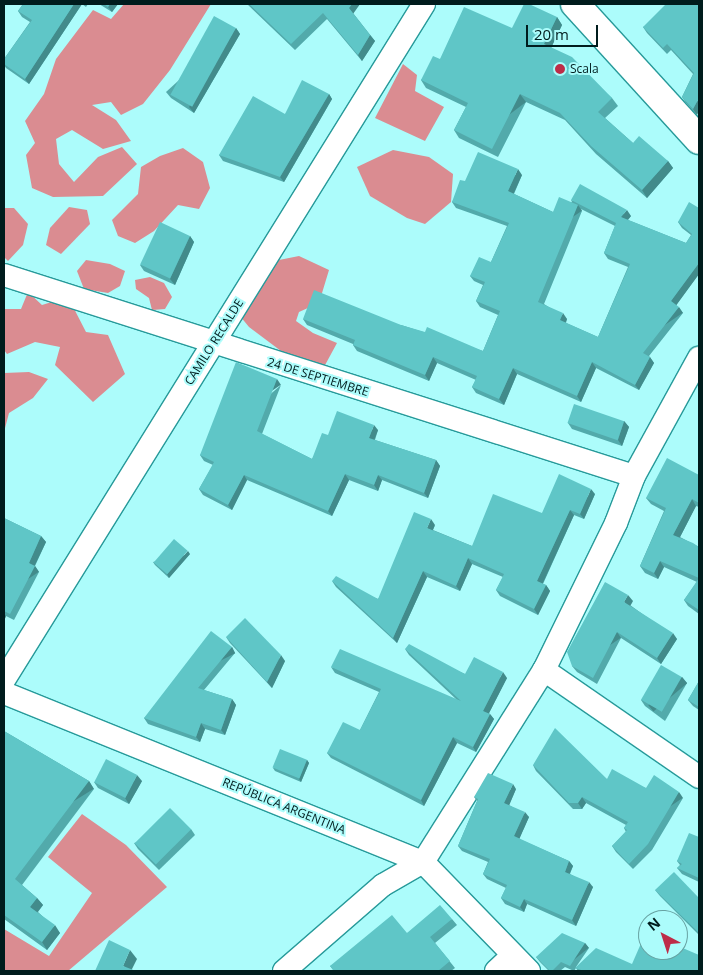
<!DOCTYPE html>
<meta charset="utf-8">
<style>
body{margin:0}
#map{position:relative;width:703px;height:975px;overflow:hidden;background:#acfcfb;font-family:"Open Sans",sans-serif}
div>[style]{position:absolute}
.forest>*{inset:0;background:#da8c91}
.roads{filter:drop-shadow(1px 0 #279a9a) drop-shadow(-1px 0 #279a9a) drop-shadow(0 1px #279a9a) drop-shadow(0 -1px #279a9a)}
.minor>*{height:22px;margin:-11px;padding:0 11px;transform-origin:11px;border-radius:11px;background:#fff}
.secondary>*{height:28px;margin:-14px;padding:0 14px;transform-origin:14px;border-radius:14px;background:#fff}
.wall>*{inset:0;background:#52aaab}
.shaded-wall>*{inset:0;background:#428b8b;transform-origin:0 0}
.building>*{inset:0;background:#5fc6c7;transform-origin:0 0}
.dots>*{width:14px;height:14px;translate:-50% -50%;box-sizing:border-box;border:2px solid #acfcfb;border-radius:50%}
span{translate:-50% -50%;white-space:nowrap;text-align:center;line-height:1.15;-webkit-text-stroke:4px #acfcfb;paint-order:stroke}
.poi-label{font-size:12px;color:#001c1d}
.left{translate:0 -50%;text-align:left}
.street-label{font-size:12px;color:#001c1d}
.frame{position:absolute;inset:0;border:5px solid #001c1d;pointer-events:none}
.north{position:absolute;left:638px;top:910px;width:50px;height:50px;box-sizing:border-box;background:#acfcfb;border:1px solid #67a2a2;border-radius:50%;rotate:320deg;font-size:14px;font-weight:700;line-height:20px;text-align:center;color:#001c1d}
.north::after{content:'';display:block;margin:auto;width:18px;height:22px;background:#bd2c48;clip-path:polygon(50% 0,100% 100%,50% 72%,0 100%)}
.scale{position:absolute;left:526px;top:25px;width:72px;height:22px;box-sizing:border-box;border:2px solid #001c1d;border-top:0;padding-left:6px;font-size:15px;line-height:18px;white-space:nowrap;color:#001c1d;-webkit-text-stroke:4px #acfcfb;paint-order:stroke}
</style>
<div id="map">
<div class="forest">
<div style="clip-path:polygon(124px 4px,211px 4px,170px 70px,143px 104px,121px 115px,111px 102px,92px 105px,116px 120px,131px 141px,103px 149px,72px 130px,56px 139px,59px 164px,74px 182px,98px 157px,122px 147px,137px 164px,103px 196px,53px 197px,32px 188px,26px 155px,35px 143px,25px 121px,44px 94px,56px 59px,93px 10px,111px 19px)"></div>
<div style="clip-path:polygon(403px 64px,417px 75px,415px 91px,444px 107px,425px 141px,375px 118px)"></div>
<div style="clip-path:polygon(183px 148px,203px 162px,210px 188px,199px 209px,178px 205px,154px 231px,135px 243px,118px 236px,112px 220px,138px 194px,141px 167px,160px 156px)"></div>
<div style="clip-path:polygon(393px 150px,429px 157px,453px 174px,451px 202px,425px 224px,407px 218px,370px 196px,357px 167px)"></div>
<div style="clip-path:polygon(69px 207px,87px 210px,90px 224px,61px 254px,46px 245px,50px 228px)"></div>
<div style="clip-path:polygon(4px 208px,14px 208px,28px 224px,23px 245px,8px 261px,4px 257px)"></div>
<div style="clip-path:polygon(299px 256px,329px 270px,319px 303px,299px 312px,296px 321px,313px 333px,337px 343px,324px 367px,289px 357px,249px 327px,240px 316px,264px 263px)"></div>
<div style="clip-path:polygon(86px 260px,110px 264px,125px 271px,120px 286px,108px 293px,84px 289px,77px 271px)"></div>
<div style="clip-path:polygon(150px 277px,164px 283px,172px 297px,165px 309px,152px 310px,149px 298px,136px 289px,135px 280px)"></div>
<div style="clip-path:polygon(28px 292px,42px 305px,68px 297px,86px 332px,108px 335px,125px 374px,93px 402px,55px 365px,60px 347px,35px 342px,7px 354px,4px 350px,4px 309px,21px 309px)"></div>
<div style="clip-path:polygon(29px 372px,48px 379px,33px 398px,9px 413px,4px 432px,4px 373px)"></div>
<div style="clip-path:polygon(82px 814px,126px 845px,167px 887px,68px 971px,4px 971px,4px 929px,49px 956px,92px 893px,48px 857px)"></div>
</div>
<div class="roads">
<div class="minor">
<div style="left:4px;top:275px;width:661px;rotate:17.7deg"></div>
<div style="left:544px;top:670px;width:188px;rotate:34.6deg"></div>
<div style="left:4px;top:680px;width:796px;rotate:-58.15deg"></div>
<div style="left:4px;top:693px;width:452px;rotate:22deg"></div>
<div style="left:423px;top:862px;width:152px;rotate:45.8deg"></div>
<div style="left:284px;top:971px;width:131px;rotate:-41deg"></div>
<div style="left:383px;top:885px;width:46px;rotate:-29.9deg"></div>
<div style="left:423px;top:862px;width:227px;rotate:-57.8deg"></div>
<div style="left:544px;top:670px;width:164px;rotate:-63.9deg"></div>
<div style="left:616px;top:523px;width:50px;rotate:-69deg"></div>
<div style="left:634px;top:476px;width:135px;rotate:-61.2deg"></div>
<div style="left:496px;top:971px;width:23px;rotate:-43deg"></div>
</div>
<div class="secondary">
<div style="left:575px;top:4px;width:184px;rotate:47.6deg"></div>
</div>
</div>
<div class="wall">
<div style="clip-path:polygon(23px 4px,88px 4px,86px 7px,82px 4px,29px 84px,6px 68px,4px 65px,4px 59px,30px 22px,22px 17px,18px 11px)"></div>
<div style="clip-path:polygon(99px 4px,118px 4px,112px 12px)"></div>
<div style="clip-path:polygon(247px 4px,360px 4px,353px 13px,375px 41px,362px 61px,327px 19px,295px 50px)"></div>
<div style="clip-path:polygon(699px 4px,697px 115px,686px 103px,682px 97px,693px 74px,671px 50px,667px 54px,647px 33px,643px 27px)"></div>
<div style="clip-path:polygon(557px 17px,562px 25px,551px 48px,612px 98px,618px 106px,605px 118px,633px 143px,668px 161px,673px 168px,647px 198px,596px 154px,565px 120px,526px 102px,498px 157px,459px 138px,454px 130px,466px 107px,426px 88px,421px 80px,440px 59px,512px 28px)"></div>
<div style="clip-path:polygon(236px 28px,240px 34px,194px 113px,171px 98px,166px 92px)"></div>
<div style="clip-path:polygon(329px 94px,332px 99px,284px 182px,223px 161px,219px 155px,285px 114px)"></div>
<div style="clip-path:polygon(evenodd,522px 175px,514px 194px,553px 212px,572px 202px,571px 200px,631px 216px,628px 220px,686px 243px,691px 235px,682px 228px,678px 222px,699px 208px,699px 274px,676px 305px,683px 313px,649px 356px,654px 363px,639px 390px,596px 368px,581px 402px,517px 374px,504px 405px,476px 393px,472px 387px,476px 380px,437px 363px,429px 381px,357px 351px,353px 345px,353px 344px,307px 325px,303px 319px,401px 325px,483px 351px,498px 315px,480px 307px,476px 301px,483px 285px,474px 281px,470px 276px,491px 262px,507px 226px,456px 208px,452px 202px,465px 181px,522px 175px,581px 209px,615px 226px,604px 253px,608px 259px,628px 267px,598px 337px,566px 323px,567px 319px,544px 304px,582px 211px,581px 209px)"></div>
<div style="clip-path:polygon(190px 236px,194px 242px,175px 285px,144px 271px,140px 265px)"></div>
<div style="clip-path:polygon(281px 385px,262px 434px,312px 459px,328px 435px,378px 430px,375px 440px,436px 460px,440px 466px,428px 498px,382px 480px,378px 491px,349px 480px,332px 516px,247px 480px,232px 510px,203px 495px,199px 489px,213px 465px,204px 461px,200px 455px)"></div>
<div style="clip-path:polygon(624px 421px,629px 427px,622px 446px,572px 429px,568px 423px)"></div>
<div style="clip-path:polygon(699px 475px,699px 507px,696px 506px,680px 537px,699px 547px,699px 614px,688px 606px,684px 600px,697px 582px,664px 567px,658px 579px,645px 573px,640px 566px,664px 511px,651px 504px,646px 498px)"></div>
<div style="clip-path:polygon(595px 494px,584px 519px,574px 515px,543px 584px,546px 585px,550px 591px,538px 615px,500px 596px,496px 590px,503px 577px,472px 564px,460px 591px,427px 577px,397px 643px,336px 587px,332px 581px,378px 599px,435px 525px,433px 530px,472px 546px,542px 513px)"></div>
<div style="clip-path:polygon(4px 518px,41px 536px,46px 542px,35px 566px,39px 572px,14px 620px,6px 616px,4px 621px)"></div>
<div style="clip-path:polygon(190px 554px,169px 578px,155px 565px,153px 562px)"></div>
<div style="clip-path:polygon(633px 601px,630px 605px,677px 639px,661px 664px,621px 638px,597px 684px,577px 672px,572px 666px)"></div>
<div style="clip-path:polygon(226px 637px,285px 661px,272px 688px,230px 643px)"></div>
<div style="clip-path:polygon(232px 647px,235px 653px,204px 690px,232px 699px,236px 705px,225px 735px,205px 729px,200px 742px,148px 724px,144px 718px)"></div>
<div style="clip-path:polygon(405px 649px,465px 674px,507px 678px,489px 713px,494px 719px,476px 752px,457px 743px,424px 806px,331px 758px,327px 753px,360px 730px,379px 692px,335px 673px,331px 667px,457px 700px,409px 655px)"></div>
<div style="clip-path:polygon(682px 677px,687px 683px,665px 721px,645px 706px,641px 700px)"></div>
<div style="clip-path:polygon(699px 681px,699px 710px,693px 706px,688px 700px)"></div>
<div style="clip-path:polygon(4px 731px,89px 781px,94px 789px,22px 885px,37px 898px,43px 905px,38px 912px,60px 933px,47px 950px,4px 919px)"></div>
<div style="clip-path:polygon(307px 760px,309px 763px,301px 782px,275px 771px,273px 768px)"></div>
<div style="clip-path:polygon(533px 765px,607px 779px,646px 788px,683px 798px,652px 850px,633px 869px,616px 852px,612px 846px,626px 832px,624px 828px,626px 825px,586px 803px,582px 809px,573px 809px,536px 771px)"></div>
<div style="clip-path:polygon(142px 781px,129px 804px,98px 788px,94px 782px)"></div>
<div style="clip-path:polygon(516px 789px,509px 805px,529px 817px,519px 839px,569px 861px,573px 866px,570px 874px,593px 887px,576px 926px,527px 904px,524px 912px,505px 904px,501px 898px,506px 888px,487px 879px,483px 874px,488px 862px,462px 851px,458px 846px,477px 801px,474px 797px)"></div>
<div style="clip-path:polygon(191px 829px,195px 835px,159px 870px,138px 849px,134px 843px)"></div>
<div style="clip-path:polygon(699px 837px,699px 882px,682px 874px,677px 868px,680px 865px,677px 861px)"></div>
<div style="clip-path:polygon(655px 890px,699px 898px,699px 935px,660px 896px)"></div>
<div style="clip-path:polygon(452px 919px,457px 925px,435px 943px,455px 968px,451px 971px,334px 971px,330px 966px,407px 933px)"></div>
<div style="clip-path:polygon(585px 943px,589px 948px,576px 967px,632px 964px,699px 971px,578px 971px,576px 968px,574px 971px,565px 967px,560px 971px,549px 971px,540px 962px,536px 957px)"></div>
</div>
<div class="shaded-wall">
<div style="clip-path:polygon(74px 4px,82px 4px,29px 84px,25px 79px)"></div>
<div style="clip-path:polygon(110px 4px,118px 4px,112px 12px,108px 7px)"></div>
<div style="clip-path:polygon(352px 4px,360px 4px,353px 14px,349px 8px)"></div>
<div style="clip-path:polygon(557px 17px,562px 25px,549px 52px,544px 44px)"></div>
<div style="clip-path:polygon(236px 28px,240px 34px,194px 113px,189px 107px)"></div>
<div style="clip-path:polygon(370px 35px,375px 41px,362px 61px,358px 55px)"></div>
<div style="clip-path:polygon(329px 94px,332px 99px,284px 182px,280px 177px)"></div>
<div style="left:520px;top:94px;width:10px;height:62px;rotate:53deg"></div>
<div style="clip-path:polygon(699px 98px,699px 111px,697px 115px,693px 109px)"></div>
<div style="clip-path:polygon(668px 161px,673px 168px,647px 198px,642px 190px)"></div>
<div style="clip-path:polygon(518px 169px,522px 175px,512px 197px,508px 191px)"></div>
<div style="left:578px;top:205px;width:7px;height:105px;rotate:56deg"></div>
<div style="clip-path:polygon(627px 210px,631px 216px,625px 223px,621px 217px)"></div>
<div style="clip-path:polygon(190px 236px,194px 242px,175px 285px,170px 279px)"></div>
<div style="clip-path:polygon(699px 263px,699px 274px,675px 307px,671px 301px)"></div>
<div style="left:679px;top:307px;width:7px;height:58px;rotate:56deg"></div>
<div style="clip-path:polygon(563px 313px,567px 319px,564px 326px,560px 320px)"></div>
<div style="clip-path:polygon(433px 357px,437px 363px,429px 381px,425px 375px)"></div>
<div style="clip-path:polygon(650px 357px,654px 363px,639px 390px,635px 385px)"></div>
<div style="clip-path:polygon(592px 362px,596px 368px,581px 402px,577px 396px)"></div>
<div style="clip-path:polygon(513px 368px,517px 374px,504px 405px,499px 399px)"></div>
<div style="left:277px;top:379px;width:7px;height:56px;rotate:56deg"></div>
<div style="clip-path:polygon(624px 421px,629px 427px,622px 446px,618px 440px)"></div>
<div style="clip-path:polygon(374px 425px,378px 430px,373px 443px,369px 438px)"></div>
<div style="clip-path:polygon(436px 460px,440px 466px,428px 498px,424px 493px)"></div>
<div style="clip-path:polygon(345px 474px,349px 480px,332px 516px,328px 511px)"></div>
<div style="clip-path:polygon(244px 475px,247px 480px,232px 510px,228px 505px)"></div>
<div style="clip-path:polygon(378px 475px,382px 480px,378px 491px,374px 485px)"></div>
<div style="clip-path:polygon(591px 489px,595px 494px,584px 519px,580px 514px)"></div>
<div style="clip-path:polygon(692px 499px,696px 506px,678px 541px,673px 535px)"></div>
<div style="clip-path:polygon(570px 510px,574px 515px,541px 587px,537px 581px)"></div>
<div style="clip-path:polygon(431px 519px,435px 525px,431px 534px,427px 528px)"></div>
<div style="clip-path:polygon(41px 536px,46px 542px,33px 569px,29px 563px)"></div>
<div style="clip-path:polygon(188px 551px,190px 554px,169px 578px,167px 574px)"></div>
<div style="clip-path:polygon(468px 558px,472px 564px,460px 591px,456px 586px)"></div>
<div style="clip-path:polygon(660px 561px,664px 567px,658px 579px,654px 573px)"></div>
<div style="left:35px;top:566px;width:7px;height:54px;rotate:56deg"></div>
<div style="clip-path:polygon(423px 571px,427px 577px,397px 643px,393px 638px)"></div>
<div style="clip-path:polygon(546px 585px,550px 591px,538px 615px,534px 609px)"></div>
<div style="clip-path:polygon(628px 595px,633px 601px,629px 608px,624px 602px)"></div>
<div style="clip-path:polygon(4px 613px,6px 616px,4px 621px)"></div>
<div style="left:617px;top:632px;width:7px;height:52px;rotate:56deg"></div>
<div style="clip-path:polygon(673px 633px,677px 639px,661px 664px,657px 658px)"></div>
<div style="left:232px;top:647px;width:7px;height:53px;rotate:63deg"></div>
<div style="clip-path:polygon(281px 655px,285px 661px,272px 688px,267px 682px)"></div>
<div style="clip-path:polygon(503px 672px,507px 678px,487px 717px,483px 711px)"></div>
<div style="left:682px;top:677px;width:8px;height:44px;rotate:50deg"></div>
<div style="clip-path:polygon(232px 699px,236px 705px,225px 735px,221px 730px)"></div>
<div style="clip-path:polygon(490px 714px,494px 719px,476px 752px,473px 747px)"></div>
<div style="clip-path:polygon(201px 723px,205px 729px,200px 742px,196px 737px)"></div>
<div style="clip-path:polygon(453px 737px,457px 743px,424px 806px,421px 800px)"></div>
<div style="clip-path:polygon(307px 760px,309px 763px,301px 782px,299px 779px)"></div>
<div style="clip-path:polygon(137px 775px,142px 781px,129px 804px,125px 798px)"></div>
<div style="left:89px;top:781px;width:9px;height:123px;rotate:58deg"></div>
<div style="clip-path:polygon(513px 784px,516px 789px,508px 808px,504px 803px)"></div>
<div style="left:679px;top:792px;width:7px;height:61px;rotate:56deg"></div>
<div style="clip-path:polygon(582px 797px,586px 803px,582px 809px,578px 803px)"></div>
<div style="clip-path:polygon(525px 812px,529px 817px,518px 842px,514px 836px)"></div>
<div style="clip-path:polygon(569px 861px,573px 866px,568px 877px,565px 872px)"></div>
<div style="clip-path:polygon(589px 882px,593px 887px,576px 926px,572px 920px)"></div>
<div style="clip-path:polygon(37px 898px,43px 905px,36px 914px,30px 907px)"></div>
<div style="clip-path:polygon(524px 899px,527px 904px,524px 912px,520px 907px)"></div>
<div style="clip-path:polygon(55px 925px,60px 933px,47px 950px,42px 942px)"></div>
<div style="left:585px;top:943px;width:6px;height:27px;rotate:51deg"></div>
<div style="clip-path:polygon(130px 950px,137px 959px,131px 971px,123px 966px)"></div>
</div>
<div class="building">
<div style="clip-path:polygon(23px 4px,74px 4px,25px 79px,4px 64px,4px 59px,32px 20px,18px 11px)"></div>
<div style="clip-path:polygon(104px 4px,110px 4px,108px 7px)"></div>
<div style="clip-path:polygon(249px 4px,352px 4px,349px 8px,370px 35px,358px 55px,323px 13px,291px 44px)"></div>
<div style="clip-path:polygon(524px 4px,529px 4px,557px 17px,544px 44px,572px 57px,612px 98px,598px 112px,633px 143px,639px 136px,668px 161px,642px 190px,591px 146px,560px 113px,520px 94px,492px 149px,454px 130px,468px 103px,421px 80px,433px 56px,440px 59px,464px 7px,512px 28px)"></div>
<div style="clip-path:polygon(666px 4px,699px 4px,699px 98px,693px 109px,682px 97px,694px 73px,667px 44px,663px 48px,643px 27px)"></div>
<div style="left:214px;top:16px;width:25px;height:90px;rotate:29deg"></div>
<div style="clip-path:polygon(302px 80px,329px 94px,280px 177px,219px 155px,253px 96px,285px 114px)"></div>
<div style="clip-path:polygon(478px 152px,518px 169px,508px 191px,553px 212px,559px 197px,578px 205px,538px 302px,563px 313px,560px 320px,598px 337px,630px 264px,604px 253px,616px 223px,571px 200px,580px 184px,627px 210px,621px 217px,686px 243px,692px 234px,678px 222px,689px 202px,699px 208px,699px 263px,671px 301px,679px 307px,643px 353px,650px 357px,635px 385px,592px 362px,577px 396px,513px 368px,499px 399px,472px 387px,477px 376px,433px 357px,425px 375px,353px 345px,355px 340px,303px 319px,314px 290px,401px 325px,425px 332px,427px 327px,483px 351px,500px 311px,476px 301px,485px 282px,470px 276px,479px 257px,491px 262px,509px 223px,452px 202px,460px 180px,465px 181px)"></div>
<div style="left:160px;top:222px;width:33px;height:47px;rotate:25deg"></div>
<div style="clip-path:polygon(236px 362px,277px 379px,257px 431px,312px 459px,322px 433px,328px 435px,337px 411px,374px 425px,369px 438px,436px 460px,424px 493px,378px 475px,374px 485px,345px 474px,328px 511px,244px 475px,228px 505px,199px 489px,214px 462px,200px 455px)"></div>
<div style="left:574px;top:404px;width:53px;height:20px;rotate:19deg"></div>
<div style="clip-path:polygon(667px 458px,699px 475px,699px 503px,692px 499px,673px 535px,693px 543px,699px 547px,699px 610px,684px 600px,699px 578px,660px 561px,654px 573px,640px 566px,666px 508px,646px 498px)"></div>
<div style="clip-path:polygon(559px 474px,591px 489px,580px 514px,570px 510px,537px 581px,546px 585px,534px 609px,496px 590px,504px 574px,468px 558px,456px 586px,423px 571px,393px 638px,332px 581px,336px 576px,378px 599px,414px 512px,431px 519px,427px 528px,472px 546px,493px 494px,542px 513px)"></div>
<div style="clip-path:polygon(4px 518px,41px 536px,29px 563px,35px 566px,10px 614px,4px 611px)"></div>
<div style="left:174px;top:539px;width:18px;height:31px;rotate:41deg"></div>
<div style="clip-path:polygon(605px 582px,628px 595px,624px 602px,673px 633px,657px 658px,617px 632px,593px 678px,572px 666px,567px 652px)"></div>
<div style="clip-path:polygon(245px 618px,281px 655px,267px 682px,226px 637px)"></div>
<div style="clip-path:polygon(211px 631px,232px 647px,198px 688px,232px 699px,221px 730px,201px 723px,196px 737px,144px 718px)"></div>
<div style="clip-path:polygon(409px 644px,465px 674px,474px 657px,503px 672px,483px 711px,490px 714px,473px 747px,453px 737px,421px 800px,327px 753px,343px 722px,360px 730px,381px 689px,331px 667px,340px 649px,461px 701px,405px 649px)"></div>
<div style="left:661px;top:665px;width:24px;height:40px;rotate:30deg"></div>
<div style="clip-path:polygon(699px 681px,699px 707px,688px 700px)"></div>
<div style="clip-path:polygon(555px 728px,607px 779px,612px 769px,646px 788px,654px 775px,679px 792px,648px 844px,629px 864px,612px 846px,627px 830px,624px 828px,628px 822px,582px 797px,578px 803px,569px 803px,533px 765px)"></div>
<div style="clip-path:polygon(4px 731px,89px 781px,15px 879px,37px 898px,30px 907px,55px 925px,42px 942px,4px 915px)"></div>
<div style="left:280px;top:749px;width:29px;height:20px;rotate:22deg"></div>
<div style="left:106px;top:759px;width:35px;height:26px;rotate:27deg"></div>
<div style="clip-path:polygon(488px 773px,513px 784px,504px 803px,525px 812px,514px 836px,569px 861px,565px 872px,589px 882px,572px 920px,524px 899px,520px 907px,501px 898px,507px 885px,483px 874px,490px 859px,458px 846px,478px 799px,474px 797px)"></div>
<div style="left:170px;top:808px;width:30px;height:50px;rotate:45deg"></div>
<div style="clip-path:polygon(689px 833px,699px 837px,699px 878px,677px 868px,682px 864px,677px 861px)"></div>
<div style="clip-path:polygon(674px 872px,699px 898px,699px 933px,655px 890px)"></div>
<div style="clip-path:polygon(440px 905px,452px 919px,430px 937px,450px 961px,438px 971px,334px 971px,330px 966px,392px 915px,407px 933px)"></div>
<div style="clip-path:polygon(646px 932px,648px 933px,648px 950px,678px 950px,678px 946px,699px 955px,699px 971px,584px 971px,575px 968px,596px 948px,632px 964px)"></div>
<div style="clip-path:polygon(562px 933px,585px 943px,570px 966px,561px 962px,552px 971px,550px 971px,536px 957px)"></div>
<div style="clip-path:polygon(109px 940px,130px 950px,123px 966px,136px 971px,95px 971px)"></div>
</div>
<div class="dots">
<div style="left:560px;top:69px;background:#bd2c48"></div>
</div>
<div class="poi-label">
<span class="left" style="left:570px;top:69px">Scala</span>
</div>
<div class="street-label">
<span style="left:214px;top:342px;rotate:-58deg">CAMILO RECALDE</span>
<span style="left:318px;top:377px;rotate:17deg">24 DE SEPTIEMBRE</span>
<span style="left:284px;top:806px;rotate:22deg">REPÚBLICA ARGENTINA</span>
</div>
<div class="frame"></div>
<div class="north">N</div>
<div class="scale">20 m</div>
</div>
